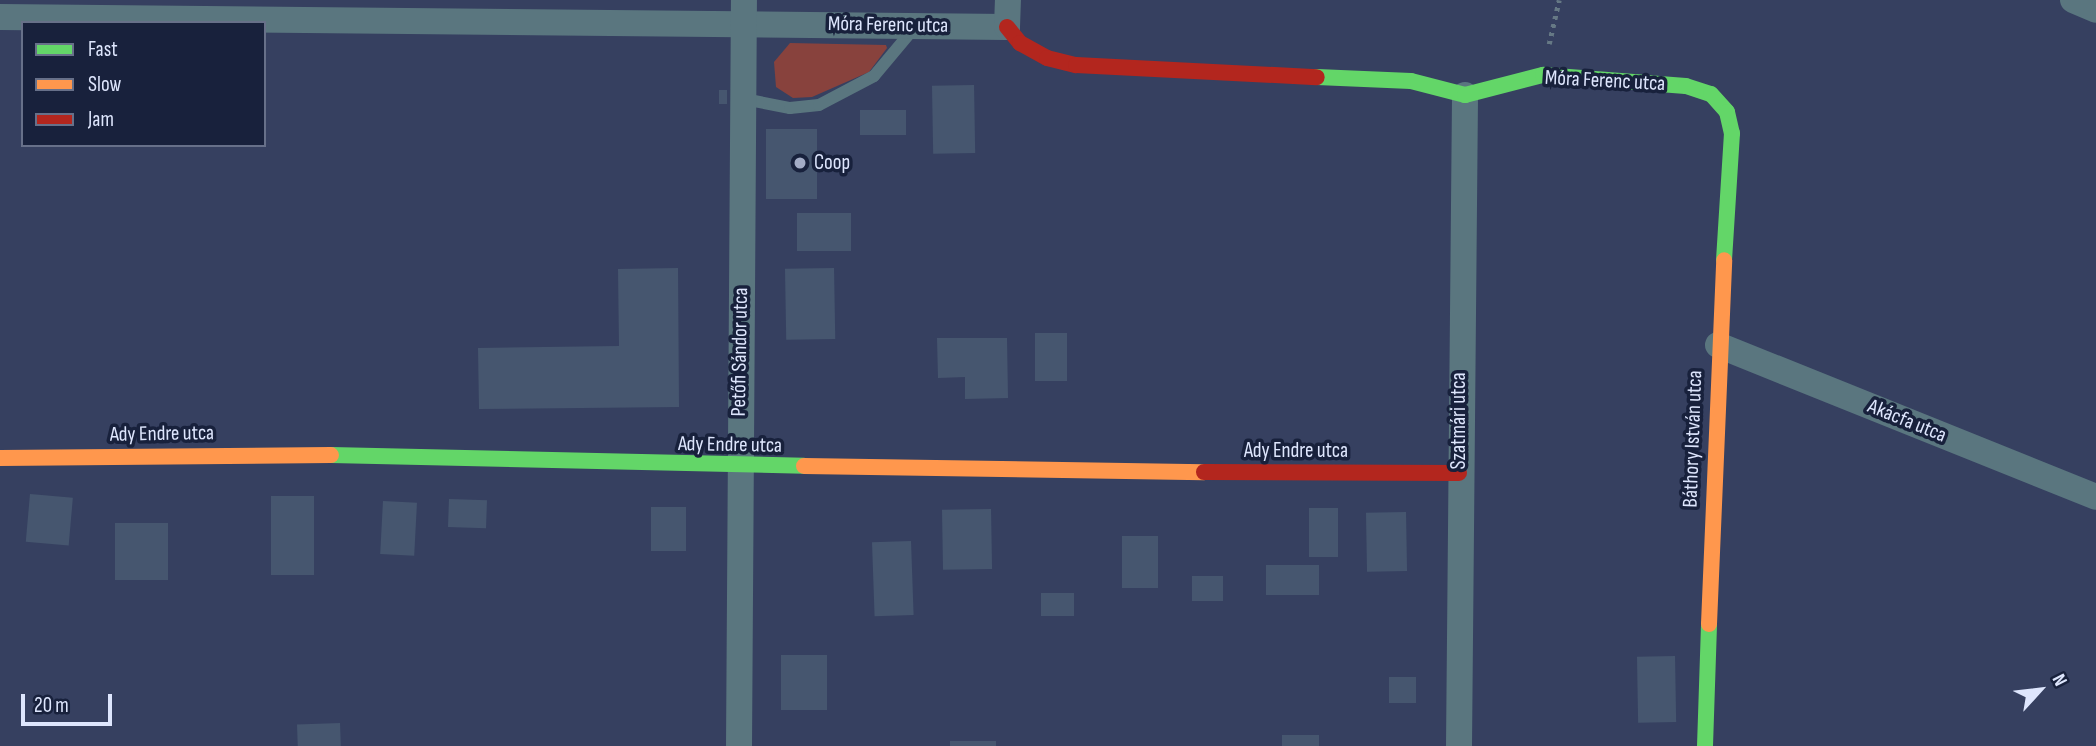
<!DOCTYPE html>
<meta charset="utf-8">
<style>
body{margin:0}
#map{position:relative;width:2096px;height:746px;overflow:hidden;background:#364060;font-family:"Sofia Sans Condensed",sans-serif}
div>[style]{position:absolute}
.green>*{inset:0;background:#88423d}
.building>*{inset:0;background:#46566f;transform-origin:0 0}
.path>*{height:4.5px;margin-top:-2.25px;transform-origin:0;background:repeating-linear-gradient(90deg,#667985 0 3.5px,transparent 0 8.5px)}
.lane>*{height:12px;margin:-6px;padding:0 6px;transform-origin:6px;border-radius:6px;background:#5a767f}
.street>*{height:26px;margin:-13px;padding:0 13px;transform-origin:13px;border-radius:13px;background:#5a767f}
.fast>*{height:16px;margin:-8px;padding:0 8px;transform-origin:8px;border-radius:8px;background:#63d668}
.slow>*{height:16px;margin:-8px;padding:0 8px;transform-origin:8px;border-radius:8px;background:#ff974d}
.jam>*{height:16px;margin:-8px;padding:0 8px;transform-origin:8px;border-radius:8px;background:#b3261e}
.dots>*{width:19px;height:19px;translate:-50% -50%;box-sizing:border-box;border:4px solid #18213c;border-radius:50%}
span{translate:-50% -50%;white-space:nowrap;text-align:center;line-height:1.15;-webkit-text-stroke:7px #18213c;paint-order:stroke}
.street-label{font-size:21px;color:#dee6fd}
.poi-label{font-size:21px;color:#dee6fd}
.left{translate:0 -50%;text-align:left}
.legend{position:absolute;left:21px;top:21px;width:245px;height:126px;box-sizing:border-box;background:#18213c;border:2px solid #677089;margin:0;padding:9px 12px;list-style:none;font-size:21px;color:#dee6fd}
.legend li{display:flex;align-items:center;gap:14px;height:35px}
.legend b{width:35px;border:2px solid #677089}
.north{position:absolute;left:2005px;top:655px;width:70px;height:70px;-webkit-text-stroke:5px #18213c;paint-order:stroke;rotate:63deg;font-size:19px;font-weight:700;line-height:28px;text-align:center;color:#dee6fd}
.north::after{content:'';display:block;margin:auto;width:24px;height:32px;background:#dee6fd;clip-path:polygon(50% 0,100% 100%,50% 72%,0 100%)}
.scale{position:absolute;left:21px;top:694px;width:91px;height:32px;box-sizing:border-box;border:4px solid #dee6fd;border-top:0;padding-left:9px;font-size:21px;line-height:24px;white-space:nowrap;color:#dee6fd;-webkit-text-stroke:5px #18213c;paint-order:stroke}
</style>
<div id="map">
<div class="green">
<div style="clip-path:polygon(790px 43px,886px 45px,887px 48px,869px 72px,812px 97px,793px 98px,776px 87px,774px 62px)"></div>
</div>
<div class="building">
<div style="left:974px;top:85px;width:68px;height:42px;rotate:89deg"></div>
<div style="left:719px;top:90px;width:8px;height:14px"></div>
<div style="left:860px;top:110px;width:46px;height:25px"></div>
<div style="left:766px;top:129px;width:51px;height:70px"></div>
<div style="left:797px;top:213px;width:54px;height:38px"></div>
<div style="clip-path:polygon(678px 268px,679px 407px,479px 409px,478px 348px,619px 346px,618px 269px)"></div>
<div style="left:834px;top:268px;width:71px;height:49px;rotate:89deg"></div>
<div style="left:1035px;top:333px;width:32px;height:48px"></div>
<div style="clip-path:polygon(937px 338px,1007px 338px,1008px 398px,965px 399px,965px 377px,938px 378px)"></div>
<div style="left:30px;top:494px;width:43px;height:48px;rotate:5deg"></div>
<div style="left:271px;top:496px;width:43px;height:79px"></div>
<div style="left:449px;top:499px;width:38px;height:28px;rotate:2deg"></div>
<div style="left:383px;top:501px;width:34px;height:53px;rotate:3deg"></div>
<div style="left:651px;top:507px;width:35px;height:44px"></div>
<div style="left:1309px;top:508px;width:29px;height:49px"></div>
<div style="left:991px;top:509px;width:60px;height:49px;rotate:89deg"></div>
<div style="left:1406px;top:512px;width:59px;height:40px;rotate:89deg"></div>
<div style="left:115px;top:523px;width:53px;height:57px"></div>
<div style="left:1122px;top:536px;width:36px;height:52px"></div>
<div style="left:911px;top:541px;width:74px;height:39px;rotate:88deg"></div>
<div style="left:1319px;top:565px;width:30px;height:53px;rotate:90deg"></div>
<div style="left:1192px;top:576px;width:31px;height:25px"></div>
<div style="left:1041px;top:593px;width:33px;height:23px"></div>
<div style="left:781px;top:655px;width:46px;height:55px"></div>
<div style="left:1675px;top:656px;width:66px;height:38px;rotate:89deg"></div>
<div style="left:1389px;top:677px;width:27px;height:26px"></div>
<div style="left:340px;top:723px;width:23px;height:43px;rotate:88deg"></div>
<div style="left:1282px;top:735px;width:37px;height:11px"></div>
<div style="left:950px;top:741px;width:46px;height:5px"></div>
</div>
<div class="path">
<div style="left:1549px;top:44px;width:45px;rotate:-77.2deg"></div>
</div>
<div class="lane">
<div style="left:744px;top:99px;width:47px;rotate:11.1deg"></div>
<div style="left:790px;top:108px;width:29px;rotate:-6deg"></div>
<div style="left:819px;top:105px;width:62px;rotate:-27.8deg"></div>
<div style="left:874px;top:76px;width:64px;rotate:-50.1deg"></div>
</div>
<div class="street">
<div style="left:2073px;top:0;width:25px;rotate:23deg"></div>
<div style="left:0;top:17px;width:1007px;rotate:0.57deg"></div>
<div style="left:1007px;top:27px;width:27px;rotate:-88deg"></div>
<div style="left:1718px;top:345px;width:407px;rotate:21.9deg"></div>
<div style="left:739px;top:746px;width:746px;rotate:-89.62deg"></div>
<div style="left:1459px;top:746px;width:651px;rotate:-89.47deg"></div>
</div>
<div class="fast">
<div style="left:1317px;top:77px;width:94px;rotate:2.4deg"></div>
<div style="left:1411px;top:81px;width:56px;rotate:14.5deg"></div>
<div style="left:1465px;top:95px;width:81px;rotate:-14.4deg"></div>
<div style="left:1543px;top:75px;width:143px;rotate:4.4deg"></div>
<div style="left:1686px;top:86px;width:26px;rotate:18deg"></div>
<div style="left:1711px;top:94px;width:24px;rotate:48deg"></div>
<div style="left:1727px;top:112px;width:22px;rotate:77deg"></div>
<div style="left:1732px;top:133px;width:127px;rotate:93.6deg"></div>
<div style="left:331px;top:455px;width:473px;rotate:1.3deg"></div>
<div style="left:1705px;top:746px;width:122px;rotate:-88.1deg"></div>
</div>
<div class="slow">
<div style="left:0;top:458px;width:331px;rotate:-0.5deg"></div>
<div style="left:804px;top:466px;width:400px;rotate:0.9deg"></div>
<div style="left:1709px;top:624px;width:364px;rotate:-87.6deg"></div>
</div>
<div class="jam">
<div style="left:1007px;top:27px;width:21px;rotate:51deg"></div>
<div style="left:1020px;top:43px;width:31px;rotate:29deg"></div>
<div style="left:1047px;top:58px;width:30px;rotate:14deg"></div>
<div style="left:1076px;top:65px;width:241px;rotate:2.9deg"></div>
<div style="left:1204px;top:472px;width:255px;rotate:0.2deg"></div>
</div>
<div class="dots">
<div style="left:800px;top:163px;background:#a3acc6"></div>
</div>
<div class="street-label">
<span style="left:888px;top:25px;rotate:1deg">Móra Ferenc utca</span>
<span style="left:1605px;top:81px;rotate:3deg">Móra Ferenc utca</span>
<span style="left:740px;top:352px;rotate:-89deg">Petőfi Sándor utca</span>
<span style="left:1459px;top:421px;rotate:-90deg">Szatmári utca</span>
<span style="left:1907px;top:421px;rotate:22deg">Akácfa utca</span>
<span style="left:162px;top:434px;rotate:-1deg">Ady Endre utca</span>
<span style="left:1693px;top:439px;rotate:-88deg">Báthory István utca</span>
<span style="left:730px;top:445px;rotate:1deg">Ady Endre utca</span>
<span style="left:1296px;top:451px">Ady Endre utca</span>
</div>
<div class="poi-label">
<span class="left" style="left:814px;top:163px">Coop</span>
</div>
<ul class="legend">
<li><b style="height:9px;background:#63d668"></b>Fast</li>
<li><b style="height:9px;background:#ff974d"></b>Slow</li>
<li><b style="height:9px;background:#b3261e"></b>Jam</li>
</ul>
<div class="north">N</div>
<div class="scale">20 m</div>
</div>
